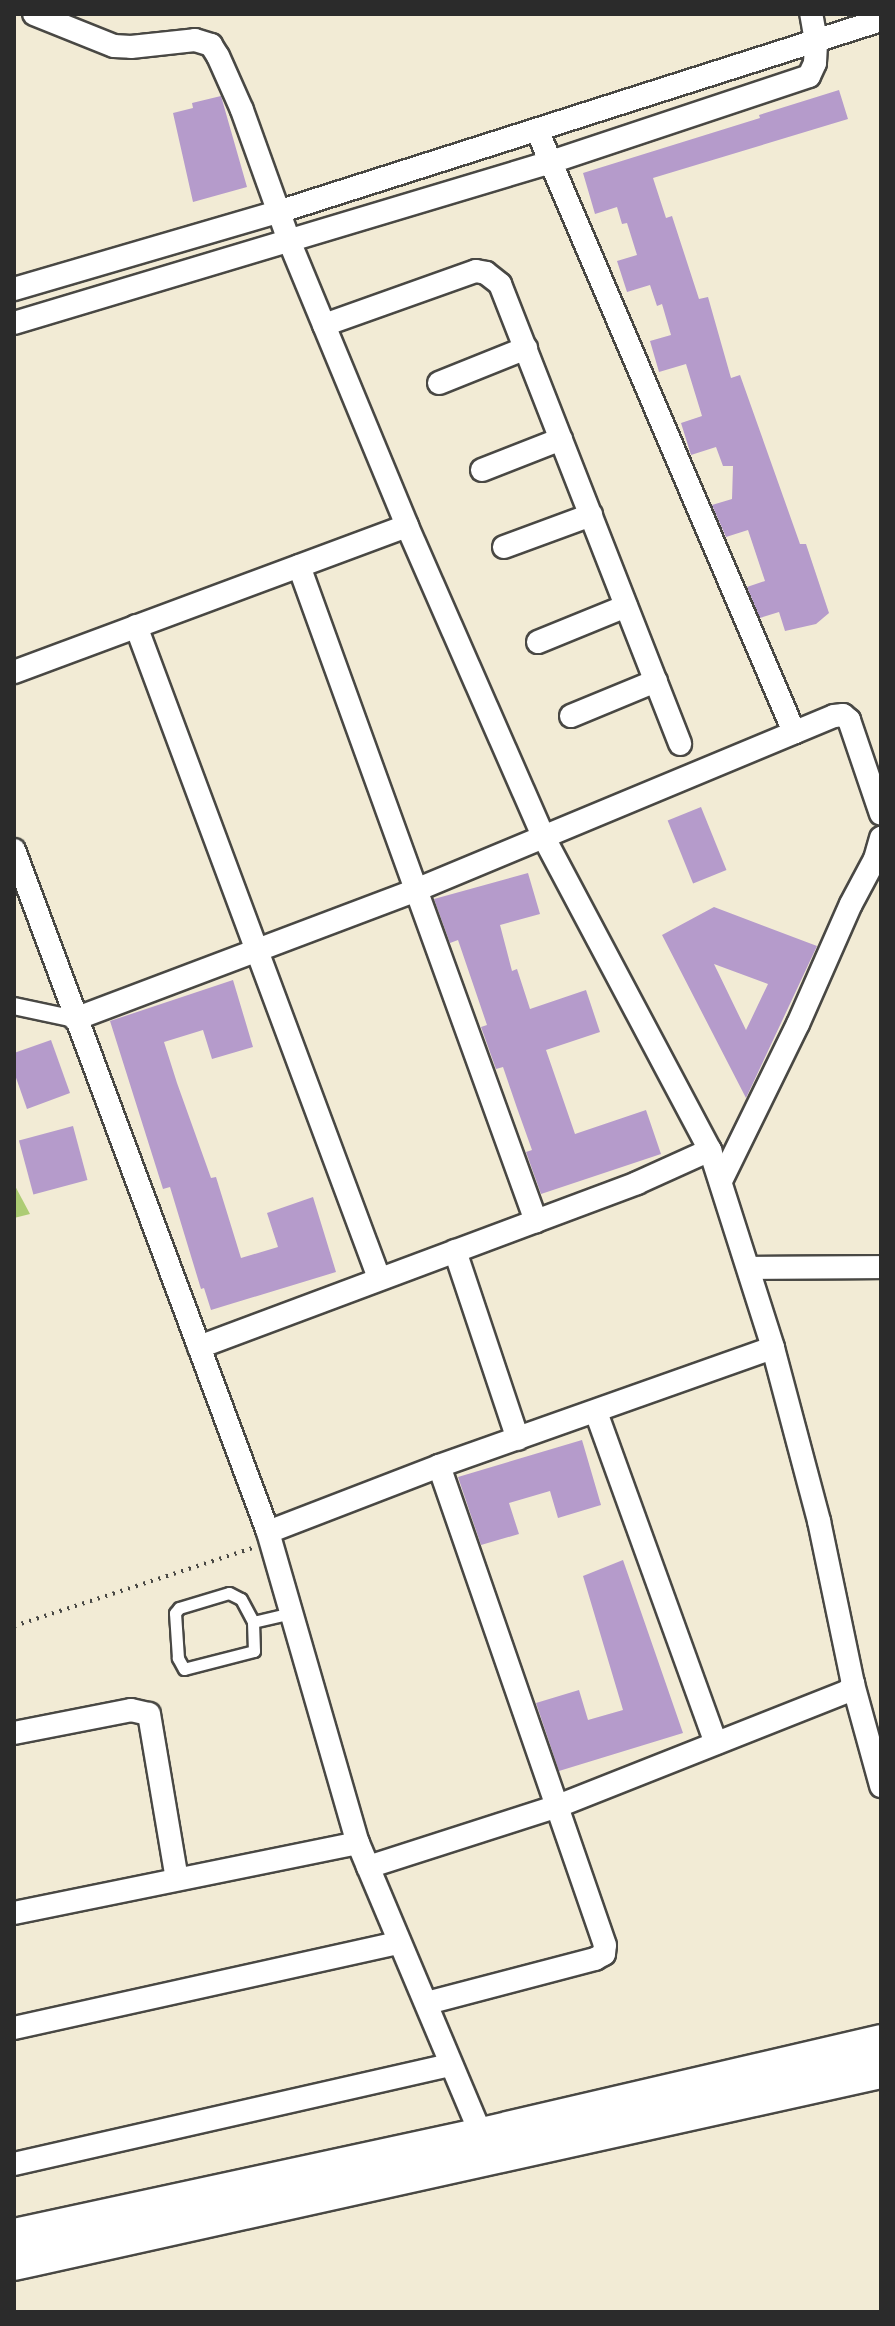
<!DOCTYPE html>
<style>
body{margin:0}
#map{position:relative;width:895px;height:2326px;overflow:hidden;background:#f2ebd5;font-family:Kalam,sans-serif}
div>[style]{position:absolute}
.green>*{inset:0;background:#adcc74}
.building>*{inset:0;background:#b59bcb;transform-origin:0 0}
.path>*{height:4px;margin-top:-2px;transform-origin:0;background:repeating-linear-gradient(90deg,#494844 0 2px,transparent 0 8px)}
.roads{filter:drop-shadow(2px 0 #494844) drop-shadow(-2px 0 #494844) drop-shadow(0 2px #494844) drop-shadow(0 -2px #494844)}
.service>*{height:11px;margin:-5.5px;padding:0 5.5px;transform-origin:5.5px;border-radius:5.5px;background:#fff}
.pedestrian>*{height:16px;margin:-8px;padding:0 8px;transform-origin:8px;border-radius:8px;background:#fff}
.minor>*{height:22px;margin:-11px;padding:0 11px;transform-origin:11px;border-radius:11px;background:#fff}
.primary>*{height:34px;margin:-17px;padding:0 17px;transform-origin:17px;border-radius:17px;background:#fff}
span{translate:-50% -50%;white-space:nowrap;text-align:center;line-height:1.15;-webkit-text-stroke:6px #fff;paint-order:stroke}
.frame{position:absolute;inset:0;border:16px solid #2b2b2b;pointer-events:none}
</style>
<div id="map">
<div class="green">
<div style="clip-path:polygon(14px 1184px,30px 1214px,14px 1218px)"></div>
</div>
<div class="building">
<div style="clip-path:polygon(839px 90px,848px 119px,653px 178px,666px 218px,672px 216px,699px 299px,708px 297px,731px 378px,740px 375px,800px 544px,806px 544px,829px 613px,816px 624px,785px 631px,779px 612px,760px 618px,747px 587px,765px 581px,748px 530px,726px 537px,712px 505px,732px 499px,733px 466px,723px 466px,716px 447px,691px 455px,681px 423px,702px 416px,686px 364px,659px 372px,650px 341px,671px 335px,662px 304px,657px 306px,650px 285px,627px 292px,617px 261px,637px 255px,627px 223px,622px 224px,617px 207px,595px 214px,583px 173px,760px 118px,759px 115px)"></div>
<div style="clip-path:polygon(221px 96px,247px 187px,193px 202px,173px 113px,193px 108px,192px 103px)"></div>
<div style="left:701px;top:807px;width:68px;height:36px;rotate:68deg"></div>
<div style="clip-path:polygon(528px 873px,540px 914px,500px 925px,512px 971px,517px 969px,530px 1009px,586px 990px,600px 1032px,546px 1050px,575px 1134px,646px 1110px,661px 1154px,541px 1194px,526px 1152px,532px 1150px,517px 1108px,503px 1067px,496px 1069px,481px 1027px,487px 1025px,458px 940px,450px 943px,434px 899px)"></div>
<div style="clip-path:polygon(evenodd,714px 907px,817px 946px,746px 1098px,662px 935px,714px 907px,714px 964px,768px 984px,746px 1030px,714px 964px)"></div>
<div style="clip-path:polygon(233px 980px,253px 1047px,212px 1059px,203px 1030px,164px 1042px,177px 1083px,211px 1178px,216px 1177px,241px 1258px,278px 1247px,267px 1213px,313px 1197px,336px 1272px,211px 1310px,204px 1288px,201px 1289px,170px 1187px,163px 1189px,110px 1021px)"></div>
<div style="clip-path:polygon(51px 1040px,70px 1093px,27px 1109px,14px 1072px,14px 1053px)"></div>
<div style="left:73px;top:1126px;width:56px;height:56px;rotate:75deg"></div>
<div style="clip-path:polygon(582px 1440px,601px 1505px,558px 1518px,550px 1491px,509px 1503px,519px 1534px,481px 1545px,458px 1477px)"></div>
<div style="clip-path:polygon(623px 1560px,683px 1733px,559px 1771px,536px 1703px,579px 1690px,588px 1720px,623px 1710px,583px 1576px)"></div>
</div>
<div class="path">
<div style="left:14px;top:1626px;width:251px;rotate:-18.1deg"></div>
</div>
<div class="roads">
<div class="service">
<div style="left:229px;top:1593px;width:13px;rotate:27deg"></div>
<div style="left:241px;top:1599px;width:26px;rotate:62deg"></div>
<div style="left:253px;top:1622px;width:29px;rotate:88deg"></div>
<div style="left:254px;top:1651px;width:72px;rotate:165.6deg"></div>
<div style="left:184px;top:1669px;width:13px;rotate:-119deg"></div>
<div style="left:178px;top:1658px;width:45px;rotate:-93.8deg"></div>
<div style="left:175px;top:1613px;width:6px;rotate:-51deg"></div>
<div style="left:179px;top:1608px;width:52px;rotate:-16.7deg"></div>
<div style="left:253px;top:1622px;width:39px;rotate:-13deg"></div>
</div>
<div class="pedestrian">
<div style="left:14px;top:1006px;width:62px;rotate:12deg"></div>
</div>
<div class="minor">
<div style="left:34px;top:14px;width:86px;rotate:21.8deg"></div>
<div style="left:114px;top:46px;width:17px;rotate:3deg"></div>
<div style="left:131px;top:47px;width:64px;rotate:-6.2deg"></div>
<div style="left:195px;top:40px;width:17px;rotate:17deg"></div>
<div style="left:211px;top:45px;width:13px;rotate:58deg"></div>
<div style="left:218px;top:56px;width:59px;rotate:66deg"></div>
<div style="left:242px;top:110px;width:141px;rotate:70.2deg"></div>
<div style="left:290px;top:243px;width:306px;rotate:67.5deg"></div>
<div style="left:407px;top:526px;width:339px;rotate:66.3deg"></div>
<div style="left:543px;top:836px;width:356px;rotate:62deg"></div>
<div style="left:710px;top:1150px;width:208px;rotate:72.3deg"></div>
<div style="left:773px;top:1348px;width:179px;rotate:75.1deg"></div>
<div style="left:819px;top:1521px;width:167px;rotate:78.2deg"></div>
<div style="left:853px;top:1684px;width:106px;rotate:74.6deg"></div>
<div style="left:537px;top:130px;width:655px;rotate:66.88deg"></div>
<div style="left:14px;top:289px;width:275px;rotate:-16.3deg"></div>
<div style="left:278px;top:212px;width:633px;rotate:-17.66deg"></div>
<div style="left:14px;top:323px;width:561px;rotate:-16.69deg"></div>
<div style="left:551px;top:162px;width:272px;rotate:-18.4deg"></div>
<div style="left:809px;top:76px;width:14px;rotate:-65deg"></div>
<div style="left:815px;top:63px;width:22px;rotate:-87deg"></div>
<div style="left:816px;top:41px;width:27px;rotate:-100deg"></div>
<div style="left:324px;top:325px;width:161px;rotate:-19.6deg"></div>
<div style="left:476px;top:271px;width:10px;rotate:11deg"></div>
<div style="left:486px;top:273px;width:18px;rotate:38deg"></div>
<div style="left:500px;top:284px;width:494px;rotate:68.6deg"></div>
<div style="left:439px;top:383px;width:94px;rotate:-21.9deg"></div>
<div style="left:482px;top:470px;width:85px;rotate:-21.4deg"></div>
<div style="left:504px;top:547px;width:93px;rotate:-20.2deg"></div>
<div style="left:299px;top:566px;width:697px;rotate:70.11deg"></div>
<div style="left:136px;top:626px;width:696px;rotate:69.56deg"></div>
<div style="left:538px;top:642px;width:95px;rotate:-22.2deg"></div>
<div style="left:14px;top:672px;width:419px;rotate:-20.4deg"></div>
<div style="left:571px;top:716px;width:92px;rotate:-22.4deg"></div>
<div style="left:14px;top:850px;width:728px;rotate:69.57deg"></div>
<div style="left:268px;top:1532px;width:324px;rotate:73.9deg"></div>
<div style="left:358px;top:1843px;width:329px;rotate:67.1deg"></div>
<div style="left:75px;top:1019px;width:365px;rotate:-20.7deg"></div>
<div style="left:416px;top:890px;width:453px;rotate:-22.6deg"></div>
<div style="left:834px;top:716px;width:9px;rotate:-6deg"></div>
<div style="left:843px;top:715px;width:8px;rotate:40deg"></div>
<div style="left:849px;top:720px;width:99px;rotate:71.2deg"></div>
<div style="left:721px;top:1181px;width:175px;rotate:-63.9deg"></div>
<div style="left:798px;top:1024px;width:131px;rotate:-66.2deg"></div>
<div style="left:851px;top:904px;width:51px;rotate:-61.9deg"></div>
<div style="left:875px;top:859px;width:22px;rotate:-74deg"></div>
<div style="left:455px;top:1251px;width:198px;rotate:71.5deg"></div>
<div style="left:749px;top:1268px;width:132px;rotate:-0.4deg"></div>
<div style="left:199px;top:1347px;width:468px;rotate:-20.5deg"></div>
<div style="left:637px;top:1183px;width:80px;rotate:-24.3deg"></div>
<div style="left:596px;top:1412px;width:352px;rotate:70.1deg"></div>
<div style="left:268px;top:1532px;width:183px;rotate:-21.1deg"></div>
<div style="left:439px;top:1466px;width:354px;rotate:-19.5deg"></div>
<div style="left:14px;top:1733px;width:119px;rotate:-11.1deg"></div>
<div style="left:131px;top:1710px;width:18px;rotate:13deg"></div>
<div style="left:149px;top:1714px;width:167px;rotate:80.4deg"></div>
<div style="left:368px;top:1867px;width:200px;rotate:-17.8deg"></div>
<div style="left:558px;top:1806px;width:312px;rotate:-21.6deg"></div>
<div style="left:848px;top:1691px;width:9px;rotate:-54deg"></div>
<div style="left:14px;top:1913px;width:351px;rotate:-11.5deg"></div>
<div style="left:427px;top:2003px;width:174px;rotate:-14.7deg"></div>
<div style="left:595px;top:1959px;width:10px;rotate:-29deg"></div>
<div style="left:604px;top:1954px;width:9px;rotate:-84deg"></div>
<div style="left:605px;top:1945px;width:507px;rotate:-109.11deg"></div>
<div style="left:14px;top:2028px;width:393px;rotate:-12.5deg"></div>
<div style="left:14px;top:2164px;width:448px;rotate:-12.8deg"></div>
</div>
<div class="primary">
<div style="left:14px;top:2236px;width:479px;rotate:-12.2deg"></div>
<div style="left:482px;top:2135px;width:410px;rotate:-13.1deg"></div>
<div style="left:14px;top:2263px;width:888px;rotate:-12.49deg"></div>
</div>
</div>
<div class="frame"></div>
</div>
